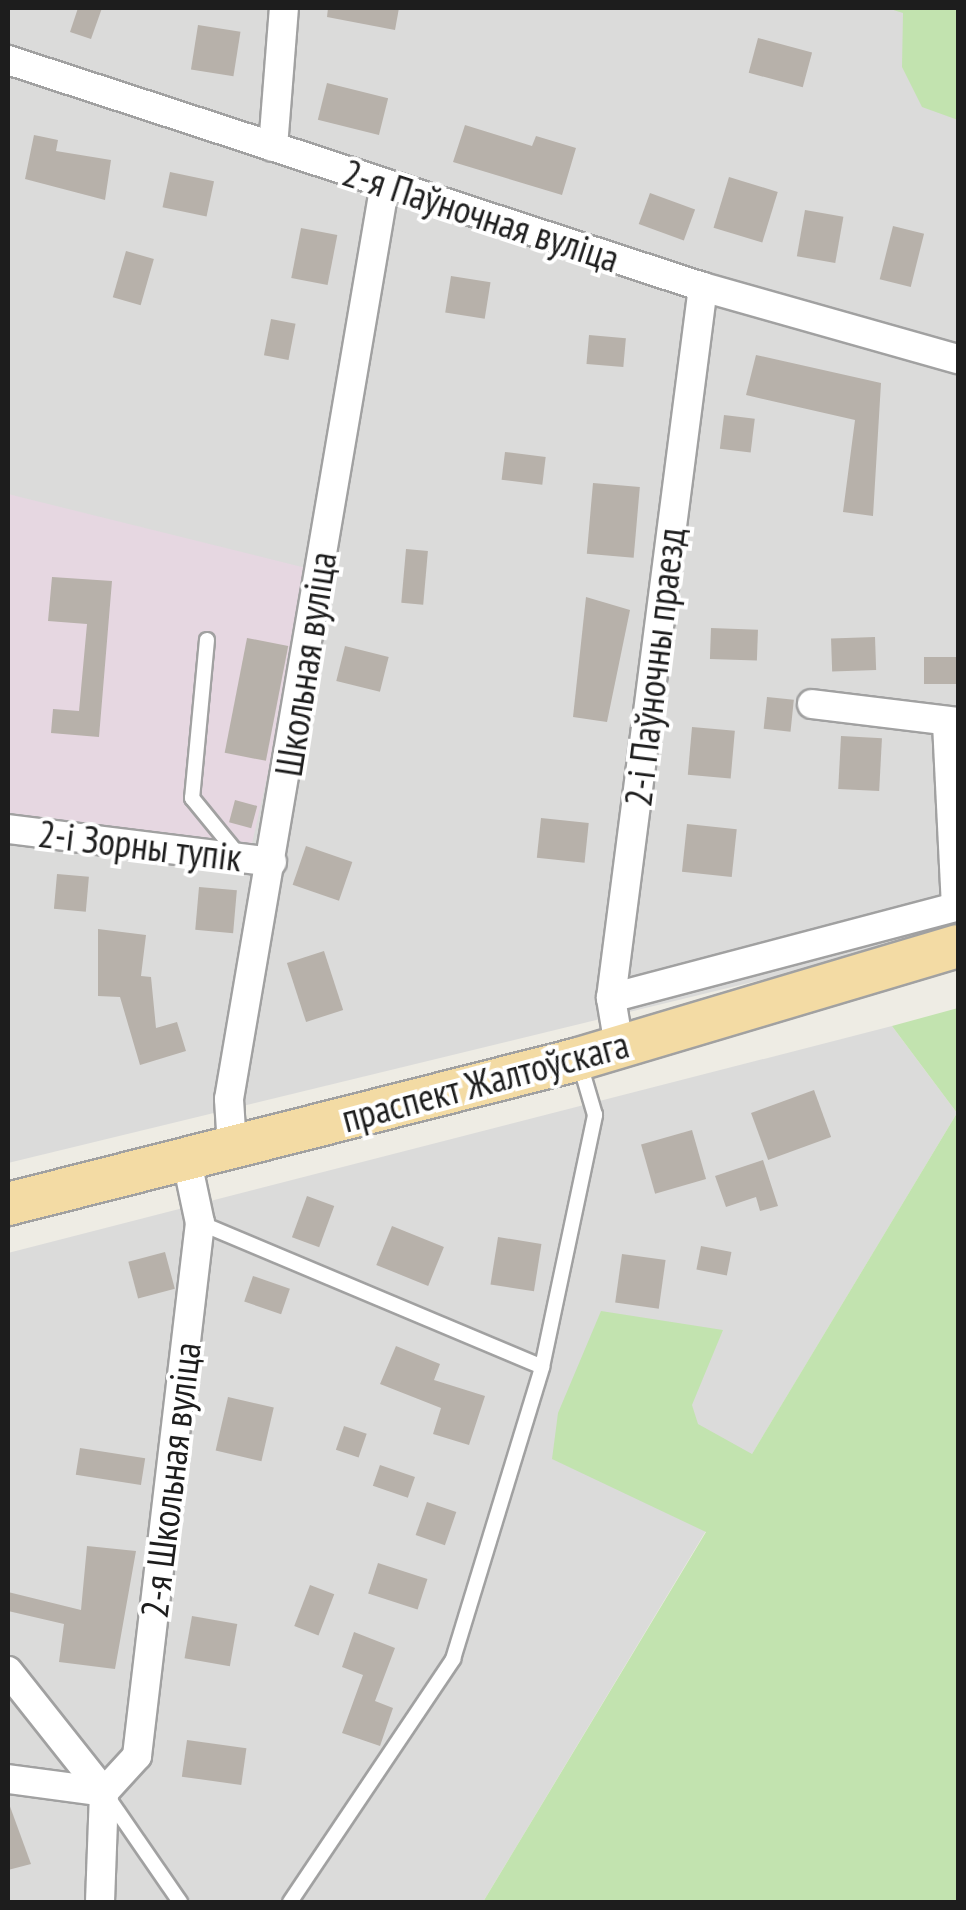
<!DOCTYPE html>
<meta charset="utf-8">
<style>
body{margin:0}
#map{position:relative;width:966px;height:1910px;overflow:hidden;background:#eeece4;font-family:"PT Sans Narrow",sans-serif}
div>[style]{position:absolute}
.residential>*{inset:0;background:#dbdbda}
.industrial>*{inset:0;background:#e6d7e1}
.grass>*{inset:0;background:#c2e3af}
.building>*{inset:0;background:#b7b1aa;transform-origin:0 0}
.roads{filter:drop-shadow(2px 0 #a1a1a1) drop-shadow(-2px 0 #a1a1a1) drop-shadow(0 2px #a1a1a1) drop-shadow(0 -2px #a1a1a1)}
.lane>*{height:14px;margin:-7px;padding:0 7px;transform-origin:7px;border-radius:7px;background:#fff}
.street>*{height:28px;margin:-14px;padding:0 14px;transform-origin:14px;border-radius:14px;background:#fff}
.primary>*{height:42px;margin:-21px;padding:0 21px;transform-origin:21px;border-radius:21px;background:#f3dba4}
span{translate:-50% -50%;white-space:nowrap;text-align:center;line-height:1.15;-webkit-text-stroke:8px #fff;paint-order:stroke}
.street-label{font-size:38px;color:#1d1d1d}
.frame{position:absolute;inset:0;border:10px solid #1d1d1d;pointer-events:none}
</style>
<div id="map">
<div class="residential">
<div style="clip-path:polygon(8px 8px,958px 8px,958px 932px,8px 1163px)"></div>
<div style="clip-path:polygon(892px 1026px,957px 1113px,483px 1902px,8px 1902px,8px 1253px)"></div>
</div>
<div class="industrial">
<div style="clip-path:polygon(8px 494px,314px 570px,251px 848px,8px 813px)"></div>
</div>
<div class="grass">
<div style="clip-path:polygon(887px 8px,958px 8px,958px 120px,922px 107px,902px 67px,903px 13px)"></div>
<div style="clip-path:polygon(958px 1008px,958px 1902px,483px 1902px,706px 1532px,552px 1459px,558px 1413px,601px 1311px,723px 1330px,692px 1405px,698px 1424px,752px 1454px,957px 1113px,892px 1026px)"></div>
</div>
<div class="building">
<div style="clip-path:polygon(78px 8px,102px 8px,91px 39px,70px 32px)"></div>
<div style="clip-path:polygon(328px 8px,399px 8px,395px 30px,327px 17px)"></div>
<div style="left:198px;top:25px;width:43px;height:45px;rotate:9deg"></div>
<div style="left:758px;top:38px;width:56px;height:36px;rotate:15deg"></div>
<div style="left:327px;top:83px;width:63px;height:38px;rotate:14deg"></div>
<div style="clip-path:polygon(465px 125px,532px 146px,536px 136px,576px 148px,562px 195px,453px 162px)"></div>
<div style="clip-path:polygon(34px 135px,58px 140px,56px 151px,111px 160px,105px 200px,25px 179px)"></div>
<div style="left:170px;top:172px;width:45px;height:36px;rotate:12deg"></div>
<div style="left:729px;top:177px;width:51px;height:53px;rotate:17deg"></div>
<div style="left:650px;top:193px;width:48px;height:33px;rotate:20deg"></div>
<div style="left:805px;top:210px;width:39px;height:47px;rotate:10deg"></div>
<div style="left:893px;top:226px;width:32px;height:55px;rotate:14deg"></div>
<div style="left:301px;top:228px;width:37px;height:51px;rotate:11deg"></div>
<div style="left:126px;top:251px;width:29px;height:48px;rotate:16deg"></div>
<div style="left:451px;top:276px;width:40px;height:37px;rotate:9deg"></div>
<div style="left:271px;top:319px;width:25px;height:37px;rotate:11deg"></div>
<div style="left:589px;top:335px;width:37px;height:29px;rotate:5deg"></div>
<div style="clip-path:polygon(756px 355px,881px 383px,873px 516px,843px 512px,855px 420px,746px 395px)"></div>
<div style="left:724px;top:415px;width:31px;height:34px;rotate:7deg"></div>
<div style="left:505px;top:452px;width:41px;height:28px;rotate:7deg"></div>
<div style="left:593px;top:483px;width:47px;height:71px;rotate:5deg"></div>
<div style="left:406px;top:549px;width:22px;height:54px;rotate:5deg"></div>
<div style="clip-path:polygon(52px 577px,112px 581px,99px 737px,51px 733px,53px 709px,79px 711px,87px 624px,48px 621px)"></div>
<div style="clip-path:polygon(586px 597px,630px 610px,607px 722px,573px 717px)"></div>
<div style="left:711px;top:628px;width:47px;height:31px;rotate:2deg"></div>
<div style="left:875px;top:637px;width:33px;height:44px;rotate:88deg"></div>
<div style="left:247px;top:638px;width:42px;height:117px;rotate:11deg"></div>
<div style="left:345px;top:646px;width:45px;height:36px;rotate:14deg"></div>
<div style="left:924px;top:657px;width:34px;height:27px"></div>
<div style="left:767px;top:697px;width:27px;height:32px;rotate:6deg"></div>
<div style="left:692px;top:727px;width:43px;height:48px;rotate:5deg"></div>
<div style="left:841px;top:736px;width:41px;height:53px;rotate:3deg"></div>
<div style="left:235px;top:800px;width:23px;height:23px;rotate:15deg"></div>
<div style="left:541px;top:818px;width:48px;height:40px;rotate:6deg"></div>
<div style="left:687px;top:824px;width:50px;height:48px;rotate:6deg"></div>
<div style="left:306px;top:846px;width:49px;height:41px;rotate:19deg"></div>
<div style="left:57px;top:874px;width:32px;height:35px;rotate:5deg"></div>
<div style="left:199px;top:887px;width:38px;height:43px;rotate:5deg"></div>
<div style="clip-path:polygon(98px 929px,146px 935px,141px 976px,151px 977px,156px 1028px,177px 1022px,186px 1051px,140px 1065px,120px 997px,98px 996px)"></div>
<div style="left:324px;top:951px;width:62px;height:39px;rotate:72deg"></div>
<div style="left:814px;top:1090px;width:50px;height:67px;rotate:70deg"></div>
<div style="left:692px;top:1130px;width:51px;height:53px;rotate:74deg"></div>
<div style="clip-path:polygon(763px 1160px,778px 1206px,760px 1211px,756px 1197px,726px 1207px,715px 1176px)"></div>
<div style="left:307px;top:1196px;width:29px;height:44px;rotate:20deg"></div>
<div style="left:392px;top:1226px;width:56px;height:42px;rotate:22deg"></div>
<div style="left:498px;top:1237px;width:44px;height:48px;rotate:9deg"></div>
<div style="left:701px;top:1246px;width:31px;height:24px;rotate:11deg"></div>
<div style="left:165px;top:1252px;width:38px;height:38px;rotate:75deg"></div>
<div style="left:622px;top:1254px;width:44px;height:49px;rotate:8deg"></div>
<div style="left:253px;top:1276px;width:39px;height:27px;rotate:19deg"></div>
<div style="clip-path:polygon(396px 1346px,440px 1364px,434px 1380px,485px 1396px,469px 1445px,433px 1434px,441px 1408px,380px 1384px)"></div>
<div style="left:228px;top:1397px;width:47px;height:55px;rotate:13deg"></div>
<div style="left:344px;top:1426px;width:24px;height:25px;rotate:19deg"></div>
<div style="left:80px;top:1448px;width:66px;height:27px;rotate:9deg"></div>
<div style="left:380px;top:1465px;width:37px;height:22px;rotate:19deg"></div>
<div style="left:427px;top:1502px;width:31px;height:35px;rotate:19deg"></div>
<div style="clip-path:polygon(87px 1546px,136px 1551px,115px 1669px,59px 1662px,64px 1624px,8px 1611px,8px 1592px,81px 1610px)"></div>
<div style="left:378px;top:1563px;width:52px;height:32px;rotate:18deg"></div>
<div style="left:310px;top:1585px;width:26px;height:44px;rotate:21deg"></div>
<div style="left:192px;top:1616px;width:46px;height:43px;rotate:10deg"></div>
<div style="clip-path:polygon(354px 1632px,395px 1648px,375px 1701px,393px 1708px,380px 1746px,342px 1733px,363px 1675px,342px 1667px)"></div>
<div style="left:187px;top:1740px;width:60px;height:37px;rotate:8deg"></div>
<div style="clip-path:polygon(8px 1801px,31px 1864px,8px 1870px)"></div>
</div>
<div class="roads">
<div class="lane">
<div style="left:207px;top:640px;width:159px;rotate:95.4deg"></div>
<div style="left:192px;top:798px;width:77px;rotate:50.8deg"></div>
<div style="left:200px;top:1223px;width:371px;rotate:22.8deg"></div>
<div style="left:107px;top:1796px;width:129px;rotate:55.4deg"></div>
<div style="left:290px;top:1902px;width:293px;rotate:-56.1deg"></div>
<div style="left:453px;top:1659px;width:305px;rotate:-73deg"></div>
<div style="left:542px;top:1367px;width:258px;rotate:-78.1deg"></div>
<div style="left:595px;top:1115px;width:53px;rotate:-106.4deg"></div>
</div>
<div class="street">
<div style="left:8px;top:60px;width:731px;rotate:18.09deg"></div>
<div style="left:703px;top:287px;width:265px;rotate:15.8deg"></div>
<div style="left:273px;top:147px;width:139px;rotate:-85.5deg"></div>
<div style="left:812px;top:704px;width:147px;rotate:7deg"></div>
<div style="left:8px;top:829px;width:266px;rotate:7.1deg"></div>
<div style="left:611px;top:998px;width:357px;rotate:-14.8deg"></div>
<div style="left:956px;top:907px;width:186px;rotate:-92.8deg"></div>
<div style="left:619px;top:1046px;width:49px;rotate:-99.5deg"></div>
<div style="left:611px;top:998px;width:717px;rotate:-82.63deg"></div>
<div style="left:232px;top:1146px;width:47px;rotate:-93.7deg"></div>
<div style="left:229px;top:1099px;width:929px;rotate:-80.33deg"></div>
<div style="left:8px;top:1671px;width:154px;rotate:51.6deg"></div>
<div style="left:8px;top:1779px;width:97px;rotate:7.7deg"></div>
<div style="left:104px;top:1792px;width:49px;rotate:-47.5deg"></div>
<div style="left:137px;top:1756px;width:537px;rotate:-83.26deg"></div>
<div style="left:200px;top:1223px;width:67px;rotate:-102deg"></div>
<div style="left:100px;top:1902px;width:110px;rotate:-87.9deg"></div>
</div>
<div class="primary">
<div style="left:8px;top:1204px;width:589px;rotate:-14.25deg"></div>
<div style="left:579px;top:1059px;width:395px;rotate:-16.6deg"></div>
</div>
</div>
<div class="street-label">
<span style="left:481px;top:215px;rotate:18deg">2-я Паўночная вуліца</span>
<span style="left:305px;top:664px;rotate:-81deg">Школьная вуліца</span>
<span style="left:654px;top:667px;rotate:-83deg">2-і Паўночны праезд</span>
<span style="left:140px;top:845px;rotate:7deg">2-і Зорны тупік</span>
<span style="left:485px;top:1081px;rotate:-15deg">праспект Жалтоўскага</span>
<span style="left:170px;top:1480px;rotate:-83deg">2-я Школьная вуліца</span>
</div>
<div class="frame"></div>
</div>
